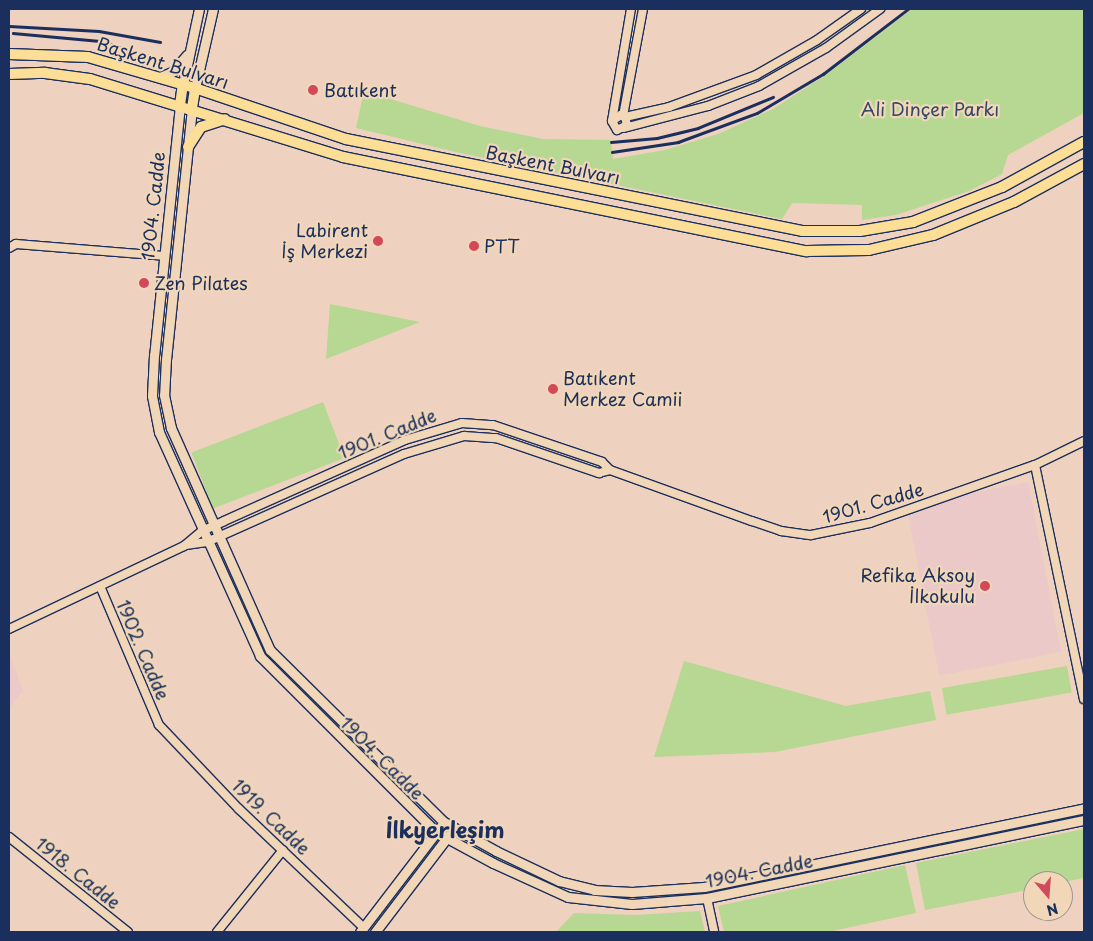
<!DOCTYPE html>
<meta charset="utf-8">
<style>
body{margin:0}
#map{position:relative;width:1093px;height:941px;overflow:hidden;background:#eed1bf;font-family:"Playpen Sans",sans-serif}
div>[style]{position:absolute}
.built>*{inset:0;background:#eac9c8;transform-origin:0 0}
.green>*{inset:0;background:#b6d892;transform-origin:0 0}
.roads{filter:drop-shadow(1px 0 #1b2f5e) drop-shadow(-1px 0 #1b2f5e) drop-shadow(0 1px #1b2f5e) drop-shadow(0 -1px #1b2f5e)}
.tertiary>*{height:8px;margin:-4px;padding:0 4px;transform-origin:4px;border-radius:4px;background:#f1d7b8}
.secondary>*{height:9px;margin:-4.5px;padding:0 4.5px;transform-origin:4.5px;border-radius:4.5px;background:#f1d7b8}
.primary>*{height:10px;margin:-5px;padding:0 5px;transform-origin:5px;border-radius:5px;background:#fcde96}
.rail>*{height:2.5px;margin:-1.25px;padding:0 1.25px;transform-origin:1.25px;border-radius:1.25px;background:#1b2f5e}
.dots>*{width:14px;height:14px;translate:-50% -50%;box-sizing:border-box;border:2px solid #f1d7b8;border-radius:50%}
span{translate:-50% -50%;white-space:nowrap;text-align:center;line-height:1.15;-webkit-text-stroke:4.5px #f1d7b8;paint-order:stroke}
.street-label{font-size:18px;color:#1b2f5e}
.poi-label{font-size:18px;color:#1b2f5e}
.left{translate:0 -50%;text-align:left}
.right{translate:-100% -50%;text-align:right}
.park-label{font-size:18px;color:#324866}
.district-label{font-size:22px;color:#1b2f5e;font-weight:700}
.frame{position:absolute;inset:0;border:10px solid #1b2f5e;pointer-events:none}
.north{position:absolute;left:1023px;top:871px;width:50px;height:50px;box-sizing:border-box;background:#f1d7b8;border:1px solid #9b9494;border-radius:50%;rotate:162deg;font-size:14px;font-weight:700;line-height:20px;text-align:center;color:#1b2f5e}
.north::after{content:'';display:block;margin:auto;width:18px;height:22px;background:#d1495b;clip-path:polygon(50% 0,100% 100%,50% 72%,0 100%)}
</style>
<div id="map">
<div class="built">
<div style="left:1028px;top:482px;width:173px;height:124px;rotate:79deg"></div>
<div style="clip-path:polygon(9px 654px,23px 691px,9px 708px)"></div>
</div>
<div class="green">
<div style="clip-path:polygon(912px 9px,1084px 9px,1084px 113px,1008px 155px,1002px 174px,969px 191px,896px 215px,862px 220px,862px 205px,792px 203px,782px 219px,460px 153px,356px 128px,364px 91px,480px 126px,543px 139px,611px 140px,613px 159px,665px 150px,718px 134px,773px 109px,826px 75px)"></div>
<div style="clip-path:polygon(330px 304px,420px 322px,326px 359px)"></div>
<div style="left:323px;top:402px;width:60px;height:141px;rotate:69deg"></div>
<div style="clip-path:polygon(684px 661px,846px 706px,930px 691px,936px 720px,775px 752px,654px 757px)"></div>
<div style="left:1067px;top:666px;width:27px;height:127px;rotate:80deg"></div>
<div style="clip-path:polygon(1084px 829px,1084px 878px,1063px 882px,1033px 881px,1033px 889px,925px 910px,916px 863px)"></div>
<div style="clip-path:polygon(905px 865px,916px 913px,828px 932px,724px 932px,718px 906px)"></div>
<div style="clip-path:polygon(700px 911px,705px 932px,556px 932px,574px 913px,636px 915px)"></div>
</div>
<div class="roads">
<div class="tertiary">
<div style="left:623px;top:116px;width:109px;rotate:-79.4deg"></div>
<div style="left:625px;top:117px;width:45px;rotate:-12.8deg"></div>
<div style="left:669px;top:107px;width:93px;rotate:-20.2deg"></div>
<div style="left:756px;top:75px;width:70px;rotate:-29.8deg"></div>
<div style="left:817px;top:40px;width:54px;rotate:-35.2deg"></div>
<div style="left:612px;top:121px;width:11px;rotate:-34deg"></div>
<div style="left:621px;top:115px;width:4px;rotate:27deg"></div>
<div style="left:625px;top:117px;width:8px;rotate:76deg"></div>
<div style="left:627px;top:125px;width:11px;rotate:153deg"></div>
<div style="left:617px;top:130px;width:10px;rotate:-119deg"></div>
<div style="left:612px;top:121px;width:114px;rotate:-80.4deg"></div>
<div style="left:624px;top:128px;width:87px;rotate:-14.7deg"></div>
<div style="left:708px;top:106px;width:55px;rotate:-21.4deg"></div>
<div style="left:759px;top:86px;width:77px;rotate:-29.6deg"></div>
<div style="left:826px;top:48px;width:67px;rotate:-35.8deg"></div>
<div style="left:9px;top:248px;width:8px;rotate:-30deg"></div>
<div style="left:16px;top:244px;width:148px;rotate:4.6deg"></div>
<div style="left:1035px;top:465px;width:239px;rotate:78.2deg"></div>
<div style="left:186px;top:545px;width:21px;rotate:-8deg"></div>
<div style="left:207px;top:542px;width:216px;rotate:-24.1deg"></div>
<div style="left:404px;top:454px;width:63px;rotate:-16.7deg"></div>
<div style="left:464px;top:436px;width:32px;rotate:4deg"></div>
<div style="left:496px;top:438px;width:109px;rotate:18.8deg"></div>
<div style="left:599px;top:473px;width:11px;rotate:-15deg"></div>
<div style="left:100px;top:586px;width:151px;rotate:67deg"></div>
<div style="left:159px;top:725px;width:116px;rotate:46.4deg"></div>
<div style="left:239px;top:809px;width:171px;rotate:43.6deg"></div>
<div style="left:9px;top:629px;width:194px;rotate:-25.4deg"></div>
<div style="left:184px;top:546px;width:23px;rotate:-40deg"></div>
<div style="left:202px;top:531px;width:24px;rotate:-24deg"></div>
<div style="left:224px;top:521px;width:198px;rotate:-24.1deg"></div>
<div style="left:405px;top:440px;width:59px;rotate:-16.6deg"></div>
<div style="left:462px;top:423px;width:31px;rotate:4deg"></div>
<div style="left:493px;top:425px;width:115px;rotate:18.7deg"></div>
<div style="left:602px;top:462px;width:11px;rotate:45deg"></div>
<div style="left:610px;top:470px;width:151px;rotate:19.8deg"></div>
<div style="left:752px;top:521px;width:31px;rotate:19deg"></div>
<div style="left:781px;top:531px;width:30px;rotate:8deg"></div>
<div style="left:811px;top:535px;width:60px;rotate:-11.5deg"></div>
<div style="left:870px;top:523px;width:175px;rotate:-19.4deg"></div>
<div style="left:1035px;top:465px;width:55px;rotate:-26.1deg"></div>
<div style="left:9px;top:837px;width:152px;rotate:38.6deg"></div>
<div style="left:707px;top:898px;width:35px;rotate:78deg"></div>
<div style="left:217px;top:932px;width:105px;rotate:-51.2deg"></div>
</div>
<div class="secondary">
<div style="left:160px;top:77px;width:13px;rotate:-23deg"></div>
<div style="left:172px;top:72px;width:23px;rotate:-49deg"></div>
<div style="left:183px;top:84px;width:77px;rotate:-78deg"></div>
<div style="left:195px;top:88px;width:81px;rotate:-77.2deg"></div>
<div style="left:180px;top:105px;width:251px;rotate:95.9deg"></div>
<div style="left:154px;top:355px;width:41px;rotate:92.8deg"></div>
<div style="left:152px;top:396px;width:37px;rotate:79deg"></div>
<div style="left:159px;top:432px;width:246px;rotate:65.7deg"></div>
<div style="left:260px;top:656px;width:249px;rotate:45deg"></div>
<div style="left:436px;top:832px;width:65px;rotate:28.5deg"></div>
<div style="left:493px;top:863px;width:82px;rotate:24.4deg"></div>
<div style="left:568px;top:897px;width:64px;rotate:6.2deg"></div>
<div style="left:632px;top:904px;width:75px;rotate:-4.6deg"></div>
<div style="left:707px;top:898px;width:385px;rotate:-11.7deg"></div>
<div style="left:192px;top:108px;width:252px;rotate:95.9deg"></div>
<div style="left:166px;top:359px;width:36px;rotate:93deg"></div>
<div style="left:164px;top:395px;width:34px;rotate:78deg"></div>
<div style="left:171px;top:428px;width:243px;rotate:66deg"></div>
<div style="left:270px;top:650px;width:245px;rotate:44.7deg"></div>
<div style="left:444px;top:822px;width:60px;rotate:29.1deg"></div>
<div style="left:496px;top:851px;width:70px;rotate:25.5deg"></div>
<div style="left:559px;top:881px;width:36px;rotate:14deg"></div>
<div style="left:594px;top:890px;width:38px;rotate:3deg"></div>
<div style="left:632px;top:892px;width:72px;rotate:-4deg"></div>
<div style="left:704px;top:887px;width:388px;rotate:-11.7deg"></div>
<div style="left:360px;top:932px;width:138px;rotate:-52.6deg"></div>
<div style="left:375px;top:932px;width:122px;rotate:-52.7deg"></div>
</div>
<div class="primary">
<div style="left:9px;top:54px;width:79px;rotate:2.2deg"></div>
<div style="left:88px;top:57px;width:111px;rotate:16.2deg"></div>
<div style="left:195px;top:88px;width:159px;rotate:18.7deg"></div>
<div style="left:346px;top:139px;width:465px;rotate:11.4deg"></div>
<div style="left:802px;top:231px;width:58px"></div>
<div style="left:860px;top:231px;width:54px;rotate:-9.6deg"></div>
<div style="left:913px;top:222px;width:96px;rotate:-21.5deg"></div>
<div style="left:1002px;top:187px;width:94px;rotate:-28.8deg"></div>
<div style="left:9px;top:74px;width:36px;rotate:-2deg"></div>
<div style="left:45px;top:73px;width:45px;rotate:7.6deg"></div>
<div style="left:90px;top:79px;width:265px;rotate:17.1deg"></div>
<div style="left:343px;top:157px;width:473px;rotate:11.5deg"></div>
<div style="left:807px;top:251px;width:62px;rotate:-0.9deg"></div>
<div style="left:869px;top:250px;width:66px;rotate:-13.2deg"></div>
<div style="left:933px;top:235px;width:87px;rotate:-22.2deg"></div>
<div style="left:1014px;top:202px;width:80px;rotate:-28.5deg"></div>
<div style="left:180px;top:105px;width:21px;rotate:-82deg"></div>
<div style="left:192px;top:108px;width:20px;rotate:-81deg"></div>
<div style="left:188px;top:147px;width:24px;rotate:-57deg"></div>
<div style="left:201px;top:127px;width:25px;rotate:-18deg"></div>
</div>
</div>
<div class="rail">
<div style="left:9px;top:26px;width:90px;rotate:3.2deg"></div>
<div style="left:99px;top:31px;width:62px;rotate:10.2deg"></div>
<div style="left:13px;top:33px;width:87px;rotate:5.3deg"></div>
<div style="left:100px;top:41px;width:58px;rotate:17.2deg"></div>
<div style="left:611px;top:142px;width:46px;rotate:-5deg"></div>
<div style="left:657px;top:138px;width:42px;rotate:-13.7deg"></div>
<div style="left:698px;top:128px;width:81px;rotate:-22.5deg"></div>
<div style="left:612px;top:152px;width:67px;rotate:-8.6deg"></div>
<div style="left:678px;top:142px;width:84px;rotate:-20.2deg"></div>
<div style="left:757px;top:113px;width:77px;rotate:-30.6deg"></div>
<div style="left:823px;top:74px;width:107px;rotate:-37.4deg"></div>
</div>
<div class="dots">
<div style="left:313px;top:90px;background:#d1495b"></div>
<div style="left:378px;top:241px;background:#d1495b"></div>
<div style="left:474px;top:246px;background:#d1495b"></div>
<div style="left:144px;top:283px;background:#d1495b"></div>
<div style="left:553px;top:389px;background:#d1495b"></div>
<div style="left:985px;top:586px;background:#d1495b"></div>
</div>
<div class="street-label">
<span style="left:163px;top:63px;rotate:17deg">Başkent Bulvarı</span>
<span style="left:553px;top:165px;rotate:11deg">Başkent Bulvarı</span>
<span style="left:153px;top:206px;rotate:-84deg">1904. Cadde</span>
<span style="left:387px;top:434px;rotate:-22deg">1901. Cadde</span>
<span style="left:873px;top:503px;rotate:-16deg">1901. Cadde</span>
<span style="left:143px;top:650px;rotate:67deg">1902. Cadde</span>
<span style="left:382px;top:758px;rotate:45deg">1904. Cadde</span>
<span style="left:271px;top:817px;rotate:44deg">1919. Cadde</span>
<span style="left:759px;top:871px;rotate:-11deg">1904. Cadde</span>
<span style="left:78px;top:873px;rotate:39deg">1918. Cadde</span>
</div>
<div class="poi-label">
<span class="left" style="left:324px;top:90px">Batıkent</span>
<span class="right" style="left:368px;top:241px">Labirent<br>İş Merkezi</span>
<span class="left" style="left:484px;top:246px">PTT</span>
<span class="left" style="left:154px;top:283px">Zen Pilates</span>
<span class="left" style="left:563px;top:389px">Batıkent<br>Merkez Camii</span>
<span class="right" style="left:975px;top:586px">Refika Aksoy<br>İlkokulu</span>
</div>
<div class="park-label">
<span style="left:930px;top:109px">Ali Dinçer Parkı</span>
</div>
<div class="district-label">
<span style="left:445px;top:829px">İlkyerleşim</span>
</div>
<div class="frame"></div>
<div class="north">N</div>
</div>
